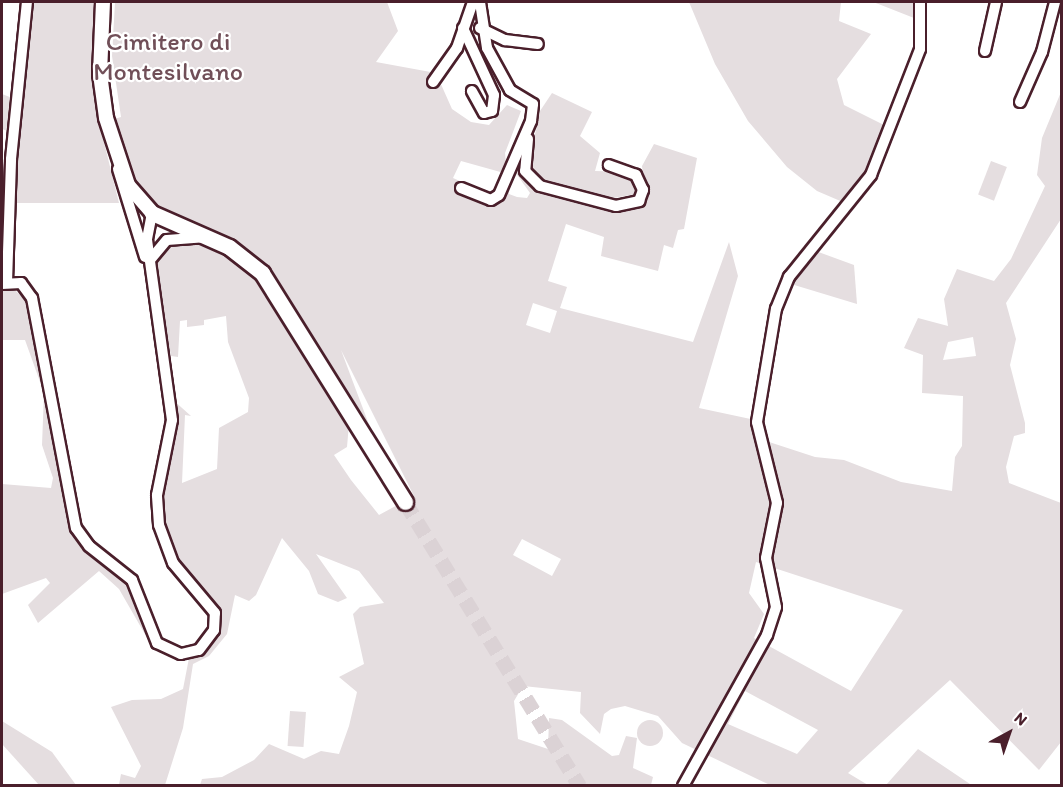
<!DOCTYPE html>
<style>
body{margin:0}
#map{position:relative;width:1063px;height:787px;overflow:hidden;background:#fff;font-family:Itim,sans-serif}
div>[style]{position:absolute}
.green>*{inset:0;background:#e5dee0;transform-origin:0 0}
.round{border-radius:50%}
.highway-tunnel>*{height:15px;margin-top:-7.5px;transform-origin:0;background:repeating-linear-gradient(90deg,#dbd2d5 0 15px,transparent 0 23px)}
.roads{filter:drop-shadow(2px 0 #4a1f2b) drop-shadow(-2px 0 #4a1f2b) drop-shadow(0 2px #4a1f2b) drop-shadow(0 -2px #4a1f2b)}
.minor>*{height:10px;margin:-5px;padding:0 5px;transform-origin:5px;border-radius:5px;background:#fff}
.major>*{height:14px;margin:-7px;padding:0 7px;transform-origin:7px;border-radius:7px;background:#fff}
.highway>*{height:15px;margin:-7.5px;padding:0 7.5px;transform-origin:7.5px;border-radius:7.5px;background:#fff}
span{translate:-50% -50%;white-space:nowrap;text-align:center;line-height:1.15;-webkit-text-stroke:4.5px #fff;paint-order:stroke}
.park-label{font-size:26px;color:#714f58}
.frame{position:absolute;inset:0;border:3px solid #4a1f2b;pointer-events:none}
.north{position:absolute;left:979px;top:703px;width:60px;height:60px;-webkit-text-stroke:4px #fff;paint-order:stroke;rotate:40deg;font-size:16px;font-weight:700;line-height:24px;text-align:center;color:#4a1f2b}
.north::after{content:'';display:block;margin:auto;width:21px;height:27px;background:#4a1f2b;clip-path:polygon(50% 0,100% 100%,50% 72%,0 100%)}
</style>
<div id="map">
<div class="green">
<div style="clip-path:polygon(31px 2px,99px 2px,98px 118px,119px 203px,2px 203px,2px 159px,12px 162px,16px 134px,2px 129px,2px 94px,20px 101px)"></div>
<div style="clip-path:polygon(evenodd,115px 2px,387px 2px,398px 31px,376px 62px,436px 73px,452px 109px,471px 122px,489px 125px,507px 105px,521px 111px,505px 153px,509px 194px,517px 197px,527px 198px,530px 193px,513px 169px,518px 163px,526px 182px,555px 196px,598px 205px,646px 204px,642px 166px,654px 144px,697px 158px,684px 229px,678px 230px,673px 248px,664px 245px,658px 271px,601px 256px,604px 237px,566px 224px,548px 281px,567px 287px,560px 308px,693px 342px,729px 242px,738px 276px,699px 408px,760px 421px,763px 440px,815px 457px,844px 460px,901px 482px,952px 491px,955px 457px,962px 446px,963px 396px,922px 393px,923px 355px,904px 348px,918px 318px,948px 326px,944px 299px,957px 269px,994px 281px,1011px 259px,1045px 186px,1037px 175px,1042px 138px,1061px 92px,1061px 219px,1006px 303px,1016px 339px,1010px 365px,1025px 423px,1025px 433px,1014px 436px,1006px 467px,1009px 483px,1061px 503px,1061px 742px,1039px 770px,950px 680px,848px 773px,868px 785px,770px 785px,682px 743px,658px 716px,625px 706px,611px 709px,604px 714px,600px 734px,580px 713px,581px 692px,523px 686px,514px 701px,518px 739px,548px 749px,549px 718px,562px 720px,612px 756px,619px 755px,626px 736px,637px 738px,633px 768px,653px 777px,651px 785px,200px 785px,202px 779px,222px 777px,254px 760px,269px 744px,304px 759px,321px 751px,339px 754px,349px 726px,357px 692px,339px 677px,364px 664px,353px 614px,360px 607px,384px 603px,359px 571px,316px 554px,347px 598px,338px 602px,318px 594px,309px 571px,282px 538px,256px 595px,249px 601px,235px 595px,227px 634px,209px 656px,193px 664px,183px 728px,165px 785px,119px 785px,121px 774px,135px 778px,141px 766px,111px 707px,132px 700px,161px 699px,183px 689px,189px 658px,172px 657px,150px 643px,119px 589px,99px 571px,38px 623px,28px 605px,50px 583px,46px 578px,2px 594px,2px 484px,51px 488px,53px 478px,42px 445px,44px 393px,25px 340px,2px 340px,2px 291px,12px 287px,25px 300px,74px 528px,127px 575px,157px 644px,198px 653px,218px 610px,167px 542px,161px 502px,172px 399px,191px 416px,185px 415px,182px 483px,217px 469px,219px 428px,248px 412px,249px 398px,228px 342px,226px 316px,204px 320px,204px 325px,187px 327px,187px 320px,180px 321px,178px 357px,171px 356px,154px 262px,161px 247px,183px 241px,208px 247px,250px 272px,349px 424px,347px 447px,334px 455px,351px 480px,379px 515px,414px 496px,341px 350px,368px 422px,407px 497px,264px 268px,235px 242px,163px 211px,140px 191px,111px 120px,121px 117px,112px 56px,115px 2px,461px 161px,504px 173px,498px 188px,489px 194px,453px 178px,461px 161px,115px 2px,533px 303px,557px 311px,550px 333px,526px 325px,533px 303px,115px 2px,973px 337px,976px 356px,943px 360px,948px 342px,973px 337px,115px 2px,522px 539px,561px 559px,552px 576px,513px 555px,522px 539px,115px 2px,756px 562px,903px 610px,851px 691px,754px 638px,764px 614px,749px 593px,756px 562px,115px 2px,745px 691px,818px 730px,797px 754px,728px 724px,745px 691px)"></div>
<div style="clip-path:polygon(689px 2px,841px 2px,839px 21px,871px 34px,837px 79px,844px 105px,888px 127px,868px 173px,845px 203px,817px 191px,787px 167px,748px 121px,715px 64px)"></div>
<div style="clip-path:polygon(873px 2px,914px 2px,914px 18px,881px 5px)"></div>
<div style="clip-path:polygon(552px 93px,592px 112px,580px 136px,600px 153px,595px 171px,630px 172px,636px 194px,607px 199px,548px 186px,533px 177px,527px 162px,537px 127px,532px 123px)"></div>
<div style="left:991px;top:161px;width:17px;height:36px;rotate:21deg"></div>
<div style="clip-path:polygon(813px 250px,854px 265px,857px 304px,791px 284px)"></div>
<div style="left:290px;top:711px;width:16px;height:35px;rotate:4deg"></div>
<div class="round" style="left:637px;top:720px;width:26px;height:26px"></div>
<div style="clip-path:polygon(2px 721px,52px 752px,76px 785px,39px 785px,2px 744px)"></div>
<div style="clip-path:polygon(918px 749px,970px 784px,972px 785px,886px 785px)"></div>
</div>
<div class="highway-tunnel">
<div style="left:405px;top:502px;width:334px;rotate:58.4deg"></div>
</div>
<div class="roads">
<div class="minor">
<div style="left:463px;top:28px;width:74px;rotate:65.2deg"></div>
<div style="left:494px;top:95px;width:16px;rotate:97deg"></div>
<div style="left:492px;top:111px;width:8px;rotate:166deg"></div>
<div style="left:484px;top:113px;width:25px;rotate:-119deg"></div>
<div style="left:480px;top:28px;width:28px;rotate:26deg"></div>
<div style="left:505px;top:40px;width:33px;rotate:7deg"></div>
<div style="left:985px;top:51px;width:50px;rotate:-77.3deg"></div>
<div style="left:433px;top:82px;width:42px;rotate:-54.8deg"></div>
<div style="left:457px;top:48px;width:49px;rotate:-70.8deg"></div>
<div style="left:1020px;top:102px;width:55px;rotate:-66.3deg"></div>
<div style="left:1042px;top:52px;width:52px;rotate:-75.4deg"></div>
<div style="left:528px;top:139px;width:32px;rotate:95deg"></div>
<div style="left:525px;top:171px;width:21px;rotate:45deg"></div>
<div style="left:540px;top:186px;width:79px;rotate:14.7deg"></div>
<div style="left:616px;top:206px;width:24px;rotate:-12deg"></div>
<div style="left:639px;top:201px;width:12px;rotate:-70deg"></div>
<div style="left:643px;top:190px;width:17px;rotate:-115deg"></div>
<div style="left:636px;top:175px;width:29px;rotate:-160deg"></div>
<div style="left:118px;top:169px;width:92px;rotate:72.9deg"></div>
<div style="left:461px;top:188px;width:32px;rotate:22deg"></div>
<div style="left:491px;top:200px;width:9px;rotate:-32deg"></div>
<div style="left:499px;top:195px;width:81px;rotate:-66.6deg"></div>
<div style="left:531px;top:121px;width:17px;rotate:-83deg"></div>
<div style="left:533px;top:104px;width:27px;rotate:-149deg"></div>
<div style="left:510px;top:90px;width:48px;rotate:-118.7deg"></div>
<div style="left:487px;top:48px;width:47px;rotate:-98.7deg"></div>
<div style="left:150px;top:260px;width:26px;rotate:-50deg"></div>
<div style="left:167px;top:240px;width:40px;rotate:-4.3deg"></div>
<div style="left:7px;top:282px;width:123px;rotate:-88.1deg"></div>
<div style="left:11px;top:159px;width:158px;rotate:-84.2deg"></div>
<div style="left:2px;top:284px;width:19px;rotate:-3deg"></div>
<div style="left:21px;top:283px;width:19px;rotate:54deg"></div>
<div style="left:32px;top:298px;width:234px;rotate:79.2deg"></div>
<div style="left:76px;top:528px;width:22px;rotate:54deg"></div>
<div style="left:89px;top:546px;width:55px;rotate:38.3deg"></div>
<div style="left:132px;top:580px;width:68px;rotate:68.4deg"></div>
<div style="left:157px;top:643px;width:26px;rotate:25deg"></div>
<div style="left:181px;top:654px;width:18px;rotate:-13deg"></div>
<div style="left:199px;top:650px;width:25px;rotate:-53deg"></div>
<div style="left:214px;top:630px;width:17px;rotate:-87deg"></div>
<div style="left:215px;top:613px;width:65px;rotate:-130deg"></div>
<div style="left:173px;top:563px;width:40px;rotate:-110.2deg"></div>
<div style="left:159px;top:525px;width:30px;rotate:-94deg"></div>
<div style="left:157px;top:495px;width:76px;rotate:-78.7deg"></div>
<div style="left:172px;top:420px;width:183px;rotate:-97.9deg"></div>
<div style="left:147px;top:239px;width:26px;rotate:-79deg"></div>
<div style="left:683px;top:786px;width:173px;rotate:-60.9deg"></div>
<div style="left:767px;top:635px;width:29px;rotate:-72deg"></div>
<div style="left:776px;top:607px;width:50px;rotate:-101.5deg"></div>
<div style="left:766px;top:558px;width:56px;rotate:-78.7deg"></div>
<div style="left:777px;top:503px;width:83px;rotate:-103.9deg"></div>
<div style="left:757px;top:422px;width:115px;rotate:-80.5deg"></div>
<div style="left:776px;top:309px;width:35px;rotate:-68deg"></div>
<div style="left:789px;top:277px;width:131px;rotate:-51.2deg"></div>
<div style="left:871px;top:175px;width:135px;rotate:-68.7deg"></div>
<div style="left:920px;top:49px;width:47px;rotate:-90deg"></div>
</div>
<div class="major">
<div style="left:103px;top:2px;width:72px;rotate:92.4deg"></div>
<div style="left:100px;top:74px;width:44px;rotate:82.2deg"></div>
<div style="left:106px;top:118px;width:71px;rotate:71.8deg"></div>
<div style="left:128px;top:185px;width:37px;rotate:49deg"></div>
</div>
<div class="highway">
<div style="left:152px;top:213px;width:84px;rotate:23.8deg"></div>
<div style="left:229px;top:247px;width:42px;rotate:38.2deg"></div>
<div style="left:262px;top:273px;width:270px;rotate:58deg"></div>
</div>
</div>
<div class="park-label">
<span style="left:168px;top:57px">Cimitero di<br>Montesilvano</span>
</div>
<div class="frame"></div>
<div class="north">N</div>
</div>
